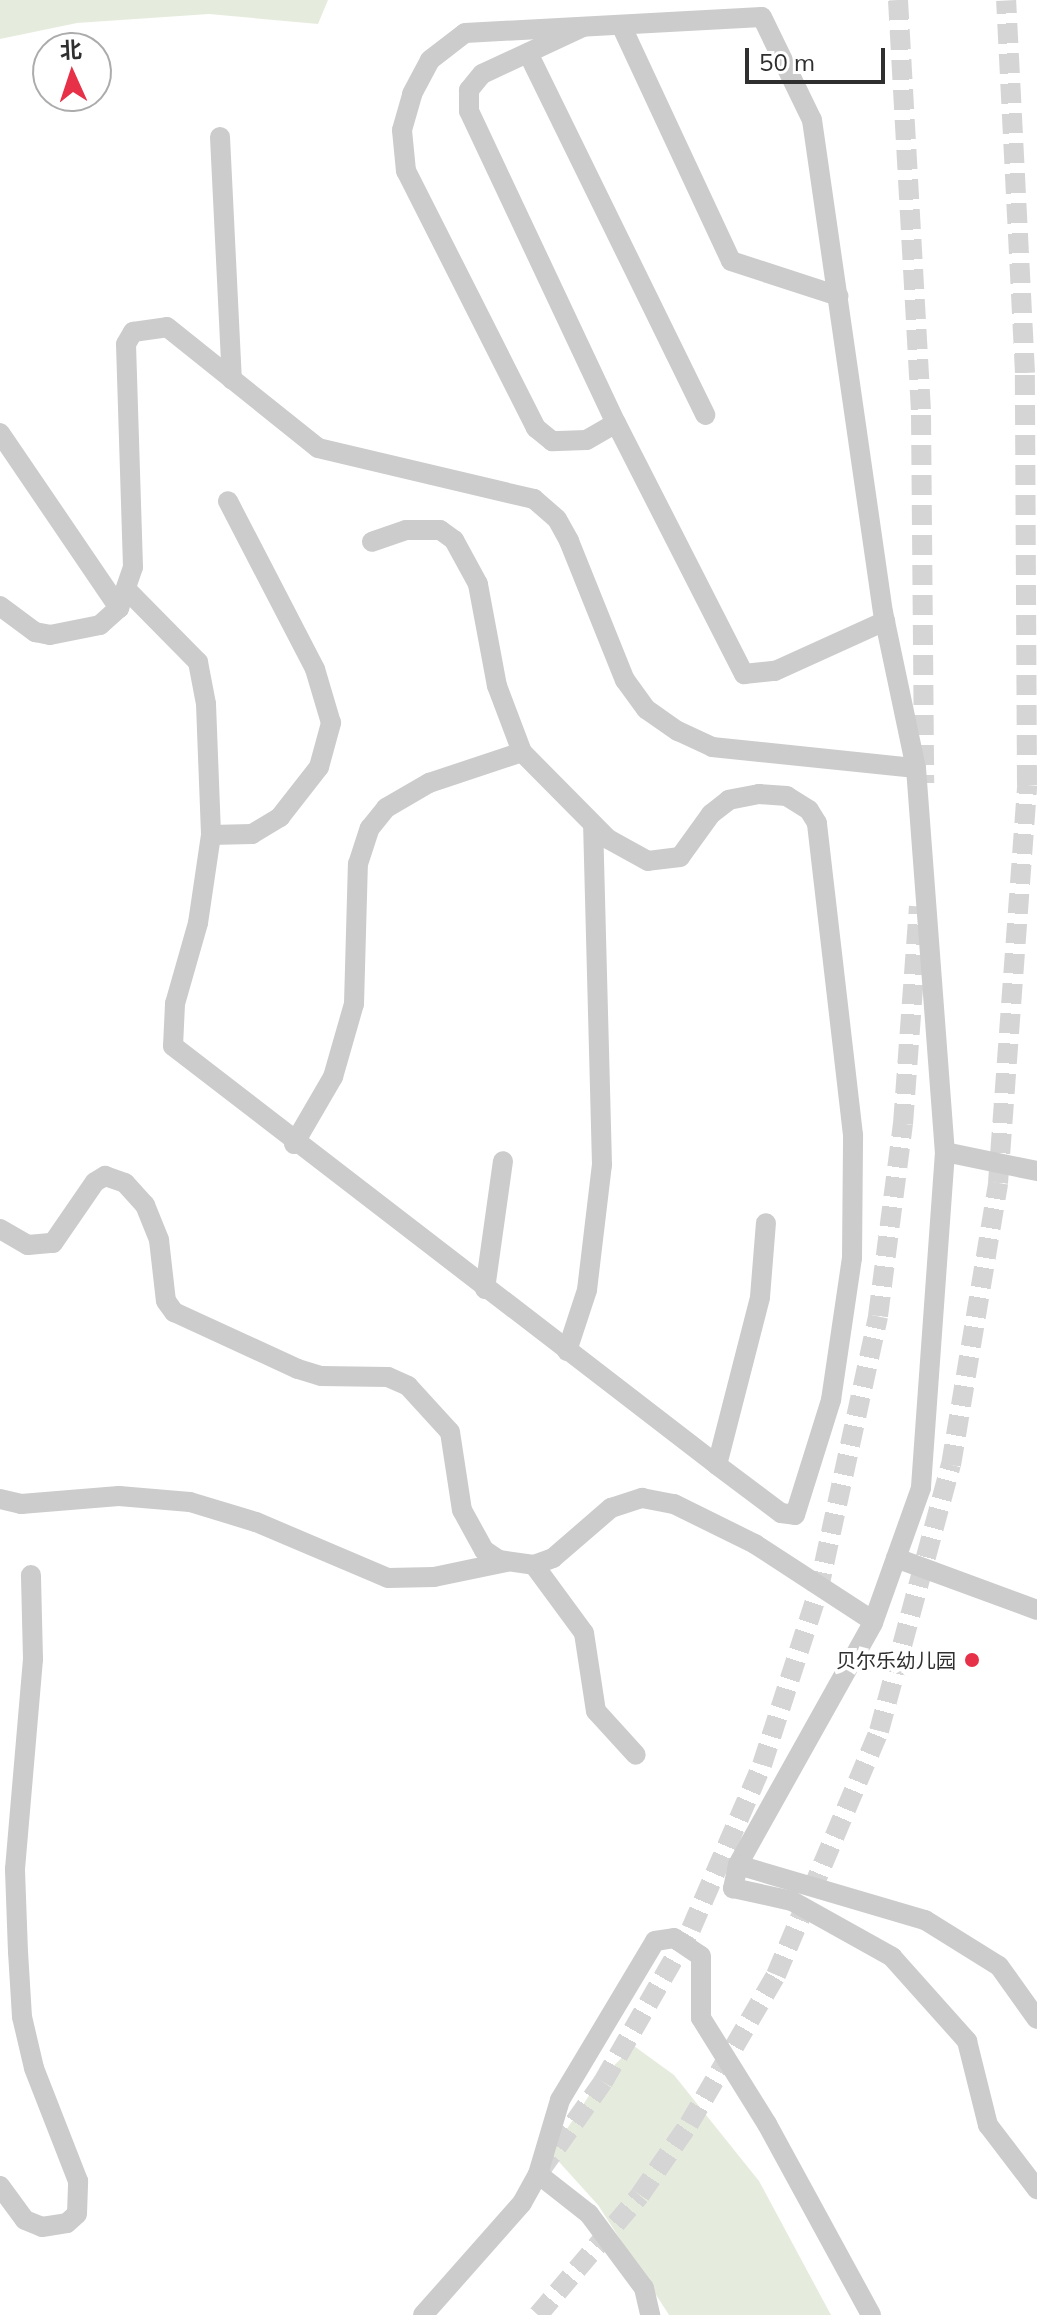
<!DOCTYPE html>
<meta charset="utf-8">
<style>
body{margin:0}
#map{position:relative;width:1037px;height:2315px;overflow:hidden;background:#fff;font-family:Mulish,"Noto Sans SC",sans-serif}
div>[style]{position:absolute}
.green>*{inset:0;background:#e6ecdd}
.minor-tunnel>*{height:20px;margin-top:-10px;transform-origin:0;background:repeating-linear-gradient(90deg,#d5d5d5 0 20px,transparent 0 30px)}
.minor>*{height:20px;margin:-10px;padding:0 10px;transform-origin:10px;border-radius:10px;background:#ccc}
.dots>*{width:22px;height:22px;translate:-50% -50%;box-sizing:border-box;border:4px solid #fff;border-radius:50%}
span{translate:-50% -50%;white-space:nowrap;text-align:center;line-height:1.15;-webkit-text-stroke:8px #fff;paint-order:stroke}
.poi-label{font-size:20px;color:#2f2f2f}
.right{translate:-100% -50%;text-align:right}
.north{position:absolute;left:32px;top:32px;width:80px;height:80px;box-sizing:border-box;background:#fff;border:2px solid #acacac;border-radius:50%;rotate:357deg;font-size:22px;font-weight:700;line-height:32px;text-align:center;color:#2f2f2f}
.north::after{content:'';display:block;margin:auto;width:28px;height:36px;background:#e63148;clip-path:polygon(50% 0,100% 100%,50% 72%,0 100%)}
.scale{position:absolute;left:745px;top:48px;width:140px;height:36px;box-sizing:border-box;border:4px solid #2f2f2f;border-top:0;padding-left:10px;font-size:24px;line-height:28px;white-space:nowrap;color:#2f2f2f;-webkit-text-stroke:6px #fff;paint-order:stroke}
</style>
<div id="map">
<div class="green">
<div style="clip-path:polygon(0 0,328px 0,318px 24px,209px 14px,77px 23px,0 39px)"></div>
<div style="clip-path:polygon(634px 2046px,674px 2075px,759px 2181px,831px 2315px,669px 2315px,598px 2205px,551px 2153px,600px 2079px)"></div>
</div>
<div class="minor-tunnel">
<div style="left:898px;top:0;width:416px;rotate:86.8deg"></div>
<div style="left:921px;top:415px;width:368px;rotate:89.5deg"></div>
<div style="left:540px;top:2171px;width:109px;rotate:-54.7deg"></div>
<div style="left:603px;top:2082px;width:177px;rotate:-60.1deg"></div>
<div style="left:691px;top:1929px;width:179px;rotate:-66.6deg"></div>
<div style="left:762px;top:1765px;width:182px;rotate:-72.1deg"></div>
<div style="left:818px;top:1592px;width:282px;rotate:-77.7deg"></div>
<div style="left:878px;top:1316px;width:194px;rotate:-82.6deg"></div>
<div style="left:903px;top:1124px;width:218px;rotate:-85.8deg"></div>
<div style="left:538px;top:2315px;width:157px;rotate:-49.6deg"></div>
<div style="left:640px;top:2195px;width:86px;rotate:-55.4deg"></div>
<div style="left:689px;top:2124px;width:173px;rotate:-59.7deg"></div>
<div style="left:776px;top:1975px;width:265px;rotate:-67.1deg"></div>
<div style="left:879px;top:1731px;width:276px;rotate:-74.9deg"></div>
<div style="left:951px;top:1465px;width:286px;rotate:-80.5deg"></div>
<div style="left:998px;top:1183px;width:399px;rotate:-85.8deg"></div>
<div style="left:1027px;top:785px;width:412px;rotate:-90.3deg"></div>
<div style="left:1025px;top:373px;width:373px;rotate:-92.9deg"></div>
</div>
<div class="minor">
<div style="left:621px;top:25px;width:260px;rotate:65deg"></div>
<div style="left:731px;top:261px;width:113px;rotate:18.1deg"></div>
<div style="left:583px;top:27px;width:111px;rotate:155deg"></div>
<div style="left:482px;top:74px;width:21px;rotate:129deg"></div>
<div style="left:469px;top:90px;width:21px;rotate:90deg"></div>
<div style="left:469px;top:111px;width:345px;rotate:64.8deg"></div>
<div style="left:616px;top:423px;width:34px;rotate:150deg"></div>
<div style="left:586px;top:440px;width:34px;rotate:178deg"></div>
<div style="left:552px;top:441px;width:21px;rotate:-141deg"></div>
<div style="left:536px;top:428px;width:288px;rotate:-116.8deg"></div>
<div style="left:406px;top:171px;width:41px;rotate:-95.6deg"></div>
<div style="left:402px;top:130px;width:37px;rotate:-74deg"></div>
<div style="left:412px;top:94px;width:38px;rotate:-62deg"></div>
<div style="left:430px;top:60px;width:44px;rotate:-37.6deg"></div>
<div style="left:465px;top:33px;width:297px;rotate:-3.1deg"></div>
<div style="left:762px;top:17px;width:114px;rotate:64.1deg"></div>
<div style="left:812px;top:120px;width:497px;rotate:81.8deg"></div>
<div style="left:883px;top:612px;width:159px;rotate:78.1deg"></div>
<div style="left:528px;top:53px;width:403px;rotate:63.9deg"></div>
<div style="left:220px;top:137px;width:243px;rotate:87.2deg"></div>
<div style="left:616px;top:423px;width:282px;rotate:63deg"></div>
<div style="left:744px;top:674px;width:31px;rotate:-6deg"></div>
<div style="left:775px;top:671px;width:121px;rotate:-24.4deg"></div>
<div style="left:0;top:433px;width:212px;rotate:55.8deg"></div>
<div style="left:128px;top:591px;width:100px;rotate:45.4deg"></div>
<div style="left:198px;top:662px;width:43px;rotate:79.2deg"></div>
<div style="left:206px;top:704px;width:131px;rotate:87.8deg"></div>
<div style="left:211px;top:835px;width:89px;rotate:98.4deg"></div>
<div style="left:198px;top:923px;width:84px;rotate:105.9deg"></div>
<div style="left:175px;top:1004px;width:42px;rotate:92.7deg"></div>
<div style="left:173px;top:1046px;width:687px;rotate:37.6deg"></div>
<div style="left:717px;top:1465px;width:80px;rotate:36.9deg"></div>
<div style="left:781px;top:1513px;width:14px;rotate:8deg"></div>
<div style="left:795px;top:1515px;width:121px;rotate:-72.6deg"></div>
<div style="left:831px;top:1400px;width:144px;rotate:-81.6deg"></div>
<div style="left:852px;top:1258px;width:123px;rotate:-89.5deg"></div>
<div style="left:853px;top:1135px;width:314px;rotate:-96.6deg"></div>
<div style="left:817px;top:823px;width:15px;rotate:-122deg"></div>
<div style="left:809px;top:810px;width:26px;rotate:-148deg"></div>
<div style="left:787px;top:796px;width:28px;rotate:-176deg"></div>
<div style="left:759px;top:794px;width:31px;rotate:169deg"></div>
<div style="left:729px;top:800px;width:23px;rotate:142deg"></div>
<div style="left:711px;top:814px;width:53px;rotate:125.8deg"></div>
<div style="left:680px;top:857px;width:32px;rotate:173deg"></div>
<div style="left:648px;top:861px;width:46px;rotate:-151.2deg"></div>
<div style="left:608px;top:839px;width:122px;rotate:-134.7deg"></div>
<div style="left:522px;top:752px;width:71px;rotate:-110.7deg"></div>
<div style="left:497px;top:686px;width:104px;rotate:-100.6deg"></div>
<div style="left:478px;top:584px;width:50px;rotate:-118.6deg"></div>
<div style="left:454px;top:540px;width:17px;rotate:-144deg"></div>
<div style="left:440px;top:530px;width:34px;rotate:180deg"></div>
<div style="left:406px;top:530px;width:36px;rotate:161deg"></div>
<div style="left:0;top:606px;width:44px;rotate:36.6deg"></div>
<div style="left:35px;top:632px;width:15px;rotate:11deg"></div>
<div style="left:50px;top:635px;width:51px;rotate:-11.3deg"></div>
<div style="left:100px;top:625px;width:25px;rotate:-42deg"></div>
<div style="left:119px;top:608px;width:43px;rotate:-71.1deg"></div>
<div style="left:133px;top:567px;width:223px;rotate:-91.8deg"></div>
<div style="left:126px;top:344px;width:14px;rotate:-60deg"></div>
<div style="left:133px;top:332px;width:34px;rotate:-8deg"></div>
<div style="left:167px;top:327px;width:193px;rotate:38.7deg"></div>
<div style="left:318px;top:448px;width:222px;rotate:13.3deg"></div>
<div style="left:534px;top:499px;width:30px;rotate:41deg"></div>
<div style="left:557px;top:519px;width:25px;rotate:61deg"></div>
<div style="left:569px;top:541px;width:150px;rotate:68.1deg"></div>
<div style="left:625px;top:680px;width:36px;rotate:54deg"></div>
<div style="left:646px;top:709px;width:39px;rotate:35deg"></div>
<div style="left:678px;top:731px;width:38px;rotate:25deg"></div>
<div style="left:712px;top:747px;width:205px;rotate:5.9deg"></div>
<div style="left:916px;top:768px;width:385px;rotate:85.7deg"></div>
<div style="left:945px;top:1152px;width:337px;rotate:94.1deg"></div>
<div style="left:921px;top:1488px;width:143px;rotate:109.6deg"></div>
<div style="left:873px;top:1623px;width:277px;rotate:119.2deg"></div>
<div style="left:738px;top:1865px;width:24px;rotate:102deg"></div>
<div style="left:733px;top:1888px;width:60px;rotate:12.4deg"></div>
<div style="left:792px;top:1901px;width:115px;rotate:29.2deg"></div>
<div style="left:892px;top:1957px;width:113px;rotate:48.2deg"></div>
<div style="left:967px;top:2041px;width:87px;rotate:76deg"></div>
<div style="left:988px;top:2125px;width:81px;rotate:52.6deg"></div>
<div style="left:211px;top:835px;width:41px;rotate:-1.4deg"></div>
<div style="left:252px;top:834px;width:33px;rotate:-31deg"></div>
<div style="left:280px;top:817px;width:63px;rotate:-52deg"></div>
<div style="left:319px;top:767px;width:46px;rotate:-74.7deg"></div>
<div style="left:331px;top:723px;width:56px;rotate:-106.5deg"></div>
<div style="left:315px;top:669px;width:189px;rotate:-117.4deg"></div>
<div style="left:294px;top:1144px;width:78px;rotate:-59.8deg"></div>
<div style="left:333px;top:1077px;width:76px;rotate:-74deg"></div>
<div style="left:354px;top:1004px;width:140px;rotate:-88.4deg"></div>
<div style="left:358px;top:864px;width:38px;rotate:-72deg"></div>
<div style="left:370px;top:828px;width:26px;rotate:-51deg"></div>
<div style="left:386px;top:808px;width:50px;rotate:-30.2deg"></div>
<div style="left:429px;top:783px;width:98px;rotate:-18.4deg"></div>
<div style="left:945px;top:1152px;width:94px;rotate:11.7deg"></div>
<div style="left:0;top:1229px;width:32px;rotate:30deg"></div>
<div style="left:28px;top:1245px;width:25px;rotate:-5deg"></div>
<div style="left:53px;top:1243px;width:74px;rotate:-55.5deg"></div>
<div style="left:95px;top:1182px;width:12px;rotate:-31deg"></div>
<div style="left:105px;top:1176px;width:21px;rotate:19deg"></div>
<div style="left:125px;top:1183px;width:30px;rotate:48deg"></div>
<div style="left:145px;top:1205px;width:38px;rotate:68deg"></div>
<div style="left:159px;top:1240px;width:61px;rotate:83.5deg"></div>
<div style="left:166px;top:1301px;width:14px;rotate:54deg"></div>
<div style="left:174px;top:1312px;width:136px;rotate:24.7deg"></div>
<div style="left:298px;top:1369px;width:24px;rotate:17deg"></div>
<div style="left:321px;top:1376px;width:67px;rotate:0.9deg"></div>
<div style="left:388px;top:1377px;width:22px;rotate:24deg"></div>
<div style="left:408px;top:1386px;width:62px;rotate:47.6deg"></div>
<div style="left:450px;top:1432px;width:79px;rotate:81.3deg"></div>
<div style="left:462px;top:1510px;width:46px;rotate:61.2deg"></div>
<div style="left:484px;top:1550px;width:18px;rotate:34deg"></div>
<div style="left:499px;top:1560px;width:35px;rotate:8deg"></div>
<div style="left:534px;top:1565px;width:20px;rotate:-20deg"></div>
<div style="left:553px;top:1558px;width:77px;rotate:-40.8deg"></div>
<div style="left:611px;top:1508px;width:33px;rotate:-18deg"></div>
<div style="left:642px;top:1498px;width:33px;rotate:11deg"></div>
<div style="left:674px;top:1504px;width:90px;rotate:26.3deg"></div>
<div style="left:755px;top:1544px;width:141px;rotate:33.1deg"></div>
<div style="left:485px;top:1289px;width:129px;rotate:-82deg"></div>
<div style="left:567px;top:1351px;width:64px;rotate:-71.8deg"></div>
<div style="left:587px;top:1290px;width:126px;rotate:-83.2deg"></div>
<div style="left:602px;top:1165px;width:337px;rotate:-91.5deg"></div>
<div style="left:717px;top:1465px;width:173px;rotate:-75.6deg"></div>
<div style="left:760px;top:1297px;width:74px;rotate:-85.4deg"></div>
<div style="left:0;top:1499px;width:22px;rotate:13deg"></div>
<div style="left:21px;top:1504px;width:98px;rotate:-4.7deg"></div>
<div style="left:119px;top:1496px;width:71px;rotate:4.8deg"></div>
<div style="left:190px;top:1502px;width:69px;rotate:16.9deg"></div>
<div style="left:256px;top:1522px;width:143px;rotate:23deg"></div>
<div style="left:388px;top:1578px;width:46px;rotate:-1.2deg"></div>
<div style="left:434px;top:1577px;width:74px;rotate:-11.8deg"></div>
<div style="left:896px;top:1558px;width:150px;rotate:20.2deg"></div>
<div style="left:534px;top:1565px;width:84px;rotate:53.7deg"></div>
<div style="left:584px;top:1633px;width:79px;rotate:81.3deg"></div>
<div style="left:596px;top:1711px;width:59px;rotate:47.7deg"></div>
<div style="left:738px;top:1865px;width:195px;rotate:16.4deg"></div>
<div style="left:925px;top:1920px;width:87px;rotate:31.9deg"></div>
<div style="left:999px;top:1966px;width:65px;rotate:54.4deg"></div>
<div style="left:538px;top:2174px;width:65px;rotate:38.1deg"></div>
<div style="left:589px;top:2214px;width:92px;rotate:53.4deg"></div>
<div style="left:644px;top:2288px;width:28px;rotate:77deg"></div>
<div style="left:0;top:2186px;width:42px;rotate:53.7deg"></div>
<div style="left:25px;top:2220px;width:18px;rotate:22deg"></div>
<div style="left:42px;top:2227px;width:25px;rotate:-9deg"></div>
<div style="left:67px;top:2223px;width:13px;rotate:-42deg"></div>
<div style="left:77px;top:2214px;width:33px;rotate:-88deg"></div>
<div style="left:78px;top:2181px;width:121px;rotate:-111.3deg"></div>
<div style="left:34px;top:2068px;width:52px;rotate:-103.2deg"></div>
<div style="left:22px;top:2017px;width:65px;rotate:-93.5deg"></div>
<div style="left:18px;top:1952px;width:83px;rotate:-92.1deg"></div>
<div style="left:15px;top:1869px;width:211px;rotate:-85.1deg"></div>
<div style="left:33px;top:1659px;width:84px;rotate:-91.4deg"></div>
<div style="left:423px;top:2315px;width:149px;rotate:-48.5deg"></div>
<div style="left:522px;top:2203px;width:33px;rotate:-61deg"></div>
<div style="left:538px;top:2174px;width:77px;rotate:-73.4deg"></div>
<div style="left:560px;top:2100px;width:185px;rotate:-59.1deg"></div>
<div style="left:655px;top:1941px;width:19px;rotate:-9deg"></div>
<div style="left:674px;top:1938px;width:32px;rotate:34deg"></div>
<div style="left:701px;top:1956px;width:62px;rotate:90deg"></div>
<div style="left:701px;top:2018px;width:125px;rotate:58.1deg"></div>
<div style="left:767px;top:2124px;width:217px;rotate:61.4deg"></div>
</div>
<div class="dots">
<div style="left:972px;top:1660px;background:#e63148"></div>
</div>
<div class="poi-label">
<span class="right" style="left:956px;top:1660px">贝尔乐幼儿园</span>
</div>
<div class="north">北</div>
<div class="scale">50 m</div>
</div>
